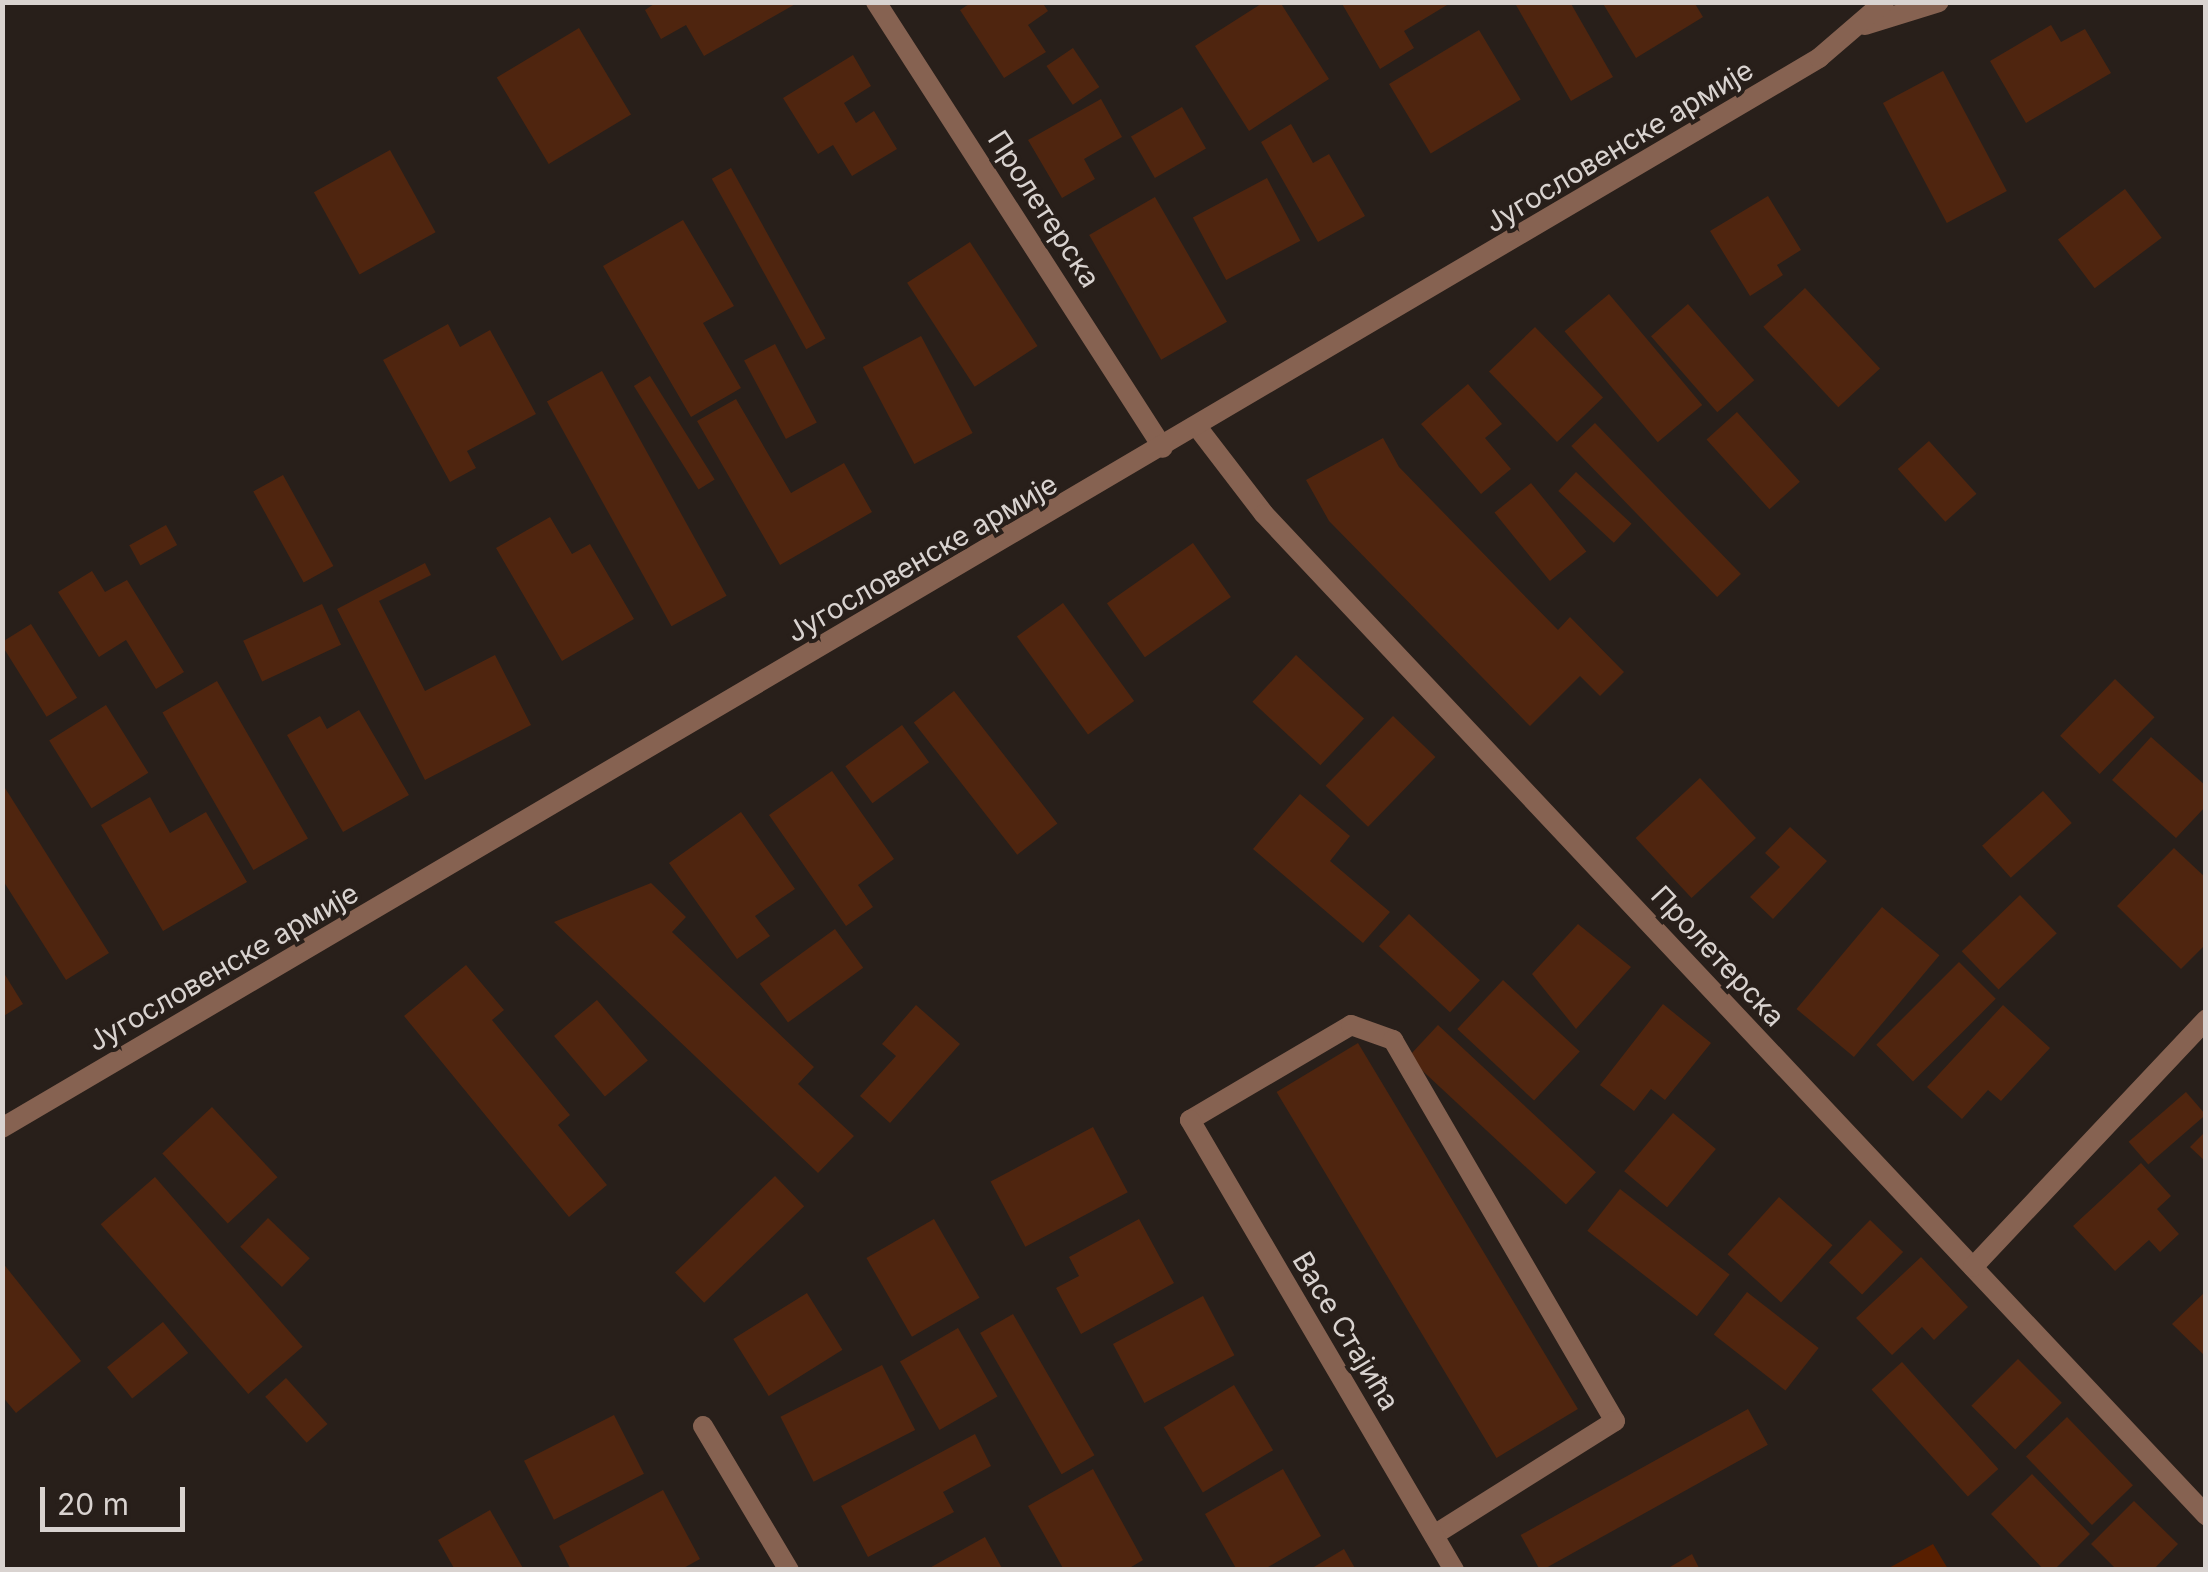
<!DOCTYPE html>
<meta charset="utf-8">
<style>
body{margin:0}
#map{position:relative;width:2208px;height:1572px;overflow:hidden;background:#281f1a;font-family:Inter,sans-serif}
div>[style]{position:absolute}
.green>*{inset:0;background:#581f00}
.building>*{inset:0;background:#4f250f;transform-origin:0 0}
.lane>*{height:20px;margin:-10px;padding:0 10px;transform-origin:10px;border-radius:10px;background:#866251}
.street>*{height:20px;margin:-10px;padding:0 10px;transform-origin:10px;border-radius:10px;background:#866251}
span{translate:-50% -50%;white-space:nowrap;text-align:center;line-height:1.15;-webkit-text-stroke:8px #281f1a;paint-order:stroke}
.street-label{font-size:28px;color:#d9d3d0}
.frame{position:absolute;inset:0;border:5px solid #d9d3d0;pointer-events:none}
.scale{position:absolute;left:40px;top:1487px;width:145px;height:45px;box-sizing:border-box;border:5px solid #d9d3d0;border-top:0;padding-left:12px;font-size:30px;line-height:35px;white-space:nowrap;color:#d9d3d0;-webkit-text-stroke:8px #281f1a;paint-order:stroke}
</style>
<div id="map">
<div class="green">
<div style="clip-path:polygon(1933px 1544px,1948px 1569px,1887px 1569px)"></div>
</div>
<div class="building">
<div style="clip-path:polygon(657px 2px,799px 2px,704px 56px,686px 25px,661px 39px,645px 10px)"></div>
<div style="clip-path:polygon(972px 2px,1042px 2px,1048px 11px,1028px 25px,1046px 52px,1004px 78px,960px 10px)"></div>
<div style="clip-path:polygon(1264px 2px,1280px 2px,1329px 79px,1249px 131px,1195px 46px)"></div>
<div style="clip-path:polygon(1341px 2px,1452px 2px,1404px 31px,1414px 48px,1380px 69px)"></div>
<div style="clip-path:polygon(1570px 2px,1613px 77px,1571px 101px,1516px 5px)"></div>
<div style="clip-path:polygon(1602px 2px,1694px 2px,1703px 17px,1636px 58px)"></div>
<div style="clip-path:polygon(2051px 25px,2061px 42px,2085px 29px,2111px 73px,2026px 123px,1990px 61px)"></div>
<div style="left:579px;top:28px;width:101px;height:96px;rotate:59deg"></div>
<div style="left:1479px;top:30px;width:81px;height:105px;rotate:59deg"></div>
<div style="left:1073px;top:48px;width:47px;height:32px;rotate:56deg"></div>
<div style="clip-path:polygon(853px 55px,871px 86px,844px 103px,856px 123px,874px 111px,897px 149px,852px 176px,833px 145px,818px 154px,783px 98px)"></div>
<div style="left:1943px;top:71px;width:136px;height:68px;rotate:62deg"></div>
<div style="clip-path:polygon(1101px 99px,1122px 137px,1084px 159px,1095px 179px,1062px 198px,1028px 140px)"></div>
<div style="left:1182px;top:107px;width:48px;height:59px;rotate:60deg"></div>
<div style="clip-path:polygon(1291px 124px,1313px 163px,1329px 154px,1365px 216px,1318px 242px,1261px 142px)"></div>
<div style="left:390px;top:150px;width:94px;height:87px;rotate:61deg"></div>
<div style="left:731px;top:168px;width:195px;height:22px;rotate:61deg"></div>
<div style="left:1267px;top:178px;width:71px;height:84px;rotate:62deg"></div>
<div style="left:2125px;top:189px;width:61px;height:84px;rotate:53deg"></div>
<div style="clip-path:polygon(1768px 196px,1801px 250px,1777px 265px,1783px 275px,1750px 296px,1710px 231px)"></div>
<div style="left:1155px;top:197px;width:144px;height:76px;rotate:60deg"></div>
<div style="clip-path:polygon(683px 220px,734px 306px,703px 323px,741px 388px,691px 417px,603px 266px)"></div>
<div style="left:970px;top:242px;width:124px;height:75px;rotate:57deg"></div>
<div style="left:1805px;top:288px;width:110px;height:57px;rotate:47deg"></div>
<div style="left:1609px;top:294px;width:145px;height:58px;rotate:50deg"></div>
<div style="left:1688px;top:304px;width:101px;height:49px;rotate:49deg"></div>
<div style="clip-path:polygon(448px 324px,460px 347px,490px 330px,536px 414px,467px 451px,476px 468px,450px 482px,383px 360px)"></div>
<div style="left:1535px;top:327px;width:98px;height:64px;rotate:46deg"></div>
<div style="left:921px;top:336px;width:110px;height:66px;rotate:62deg"></div>
<div style="left:775px;top:344px;width:89px;height:35px;rotate:62deg"></div>
<div style="left:602px;top:371px;width:257px;height:63px;rotate:61deg"></div>
<div style="left:650px;top:376px;width:122px;height:19px;rotate:58deg"></div>
<div style="clip-path:polygon(1468px 384px,1502px 424px,1485px 438px,1511px 469px,1481px 494px,1421px 424px)"></div>
<div style="clip-path:polygon(736px 399px,791px 493px,844px 463px,872px 512px,780px 565px,697px 421px)"></div>
<div style="left:1737px;top:412px;width:94px;height:41px;rotate:48deg"></div>
<div style="left:1595px;top:423px;width:210px;height:33px;rotate:46deg"></div>
<div style="clip-path:polygon(1383px 438px,1399px 467px,1558px 630px,1570px 617px,1624px 672px,1600px 696px,1580px 676px,1530px 726px,1329px 521px,1306px 480px)"></div>
<div style="left:1929px;top:441px;width:71px;height:42px;rotate:48deg"></div>
<div style="left:1576px;top:472px;width:76px;height:26px;rotate:43deg"></div>
<div style="left:283px;top:475px;width:104px;height:34px;rotate:61deg"></div>
<div style="left:1531px;top:483px;width:88px;height:47px;rotate:51deg"></div>
<div style="clip-path:polygon(550px 517px,572px 554px,590px 544px,634px 619px,562px 661px,496px 548px)"></div>
<div style="left:166px;top:525px;width:23px;height:42px;rotate:61deg"></div>
<div style="left:1193px;top:543px;width:66px;height:105px;rotate:55deg"></div>
<div style="clip-path:polygon(425px 563px,431px 575px,379px 601px,425px 691px,495px 655px,531px 725px,425px 780px,337px 609px)"></div>
<div style="clip-path:polygon(92px 571px,105px 592px,127px 580px,184px 672px,156px 689px,126px 640px,99px 657px,58px 592px)"></div>
<div style="left:1063px;top:603px;width:121px;height:57px;rotate:54deg"></div>
<div style="left:322px;top:604px;width:45px;height:87px;rotate:65deg"></div>
<div style="left:31px;top:624px;width:87px;height:36px;rotate:58deg"></div>
<div style="left:1296px;top:655px;width:93px;height:64px;rotate:43deg"></div>
<div style="left:2115px;top:679px;width:55px;height:79px;rotate:44deg"></div>
<div style="left:217px;top:681px;width:182px;height:63px;rotate:60deg"></div>
<div style="left:954px;top:691px;width:168px;height:51px;rotate:52deg"></div>
<div style="left:106px;top:705px;width:80px;height:67px;rotate:58deg"></div>
<div style="clip-path:polygon(359px 710px,409px 795px,343px 832px,287px 735px,320px 716px,327px 729px)"></div>
<div style="left:1393px;top:716px;width:59px;height:97px;rotate:44deg"></div>
<div style="left:902px;top:725px;width:46px;height:70px;rotate:54deg"></div>
<div style="clip-path:polygon(2151px 737px,2206px 786px,2206px 806px,2176px 838px,2112px 780px)"></div>
<div style="clip-path:polygon(832px 771px,894px 859px,858px 885px,873px 907px,846px 926px,769px 815px)"></div>
<div style="left:1700px;top:778px;width:82px;height:88px;rotate:47deg"></div>
<div style="clip-path:polygon(5px 788px,109px 953px,66px 980px,2px 879px)"></div>
<div style="left:2043px;top:791px;width:43px;height:82px;rotate:48deg"></div>
<div style="clip-path:polygon(1300px 794px,1350px 836px,1330px 861px,1390px 912px,1363px 943px,1253px 849px)"></div>
<div style="clip-path:polygon(150px 797px,170px 833px,206px 812px,247px 882px,163px 931px,101px 825px)"></div>
<div style="clip-path:polygon(741px 812px,795px 889px,755px 916px,770px 936px,737px 959px,669px 863px)"></div>
<div style="clip-path:polygon(1790px 827px,1827px 861px,1773px 919px,1750px 897px,1780px 867px,1765px 853px)"></div>
<div style="clip-path:polygon(2174px 848px,2206px 878px,2206px 944px,2181px 969px,2117px 906px)"></div>
<div style="clip-path:polygon(651px 883px,686px 917px,672px 932px,814px 1067px,798px 1084px,854px 1136px,818px 1173px,554px 922px)"></div>
<div style="left:2020px;top:895px;width:53px;height:81px;rotate:46deg"></div>
<div style="left:1882px;top:907px;width:75px;height:133px;rotate:40deg"></div>
<div style="left:1409px;top:914px;width:97px;height:44px;rotate:43deg"></div>
<div style="clip-path:polygon(1578px 924px,1631px 967px,1576px 1029px,1532px 974px)"></div>
<div style="left:835px;top:929px;width:48px;height:93px;rotate:54deg"></div>
<div style="left:1959px;top:962px;width:52px;height:117px;rotate:45deg"></div>
<div style="clip-path:polygon(466px 965px,504px 1010px,492px 1020px,570px 1115px,558px 1125px,607px 1185px,569px 1217px,404px 1016px)"></div>
<div style="clip-path:polygon(2px 970px,23px 1004px,2px 1017px)"></div>
<div style="left:1503px;top:980px;width:105px;height:67px;rotate:43deg"></div>
<div style="left:597px;top:1000px;width:79px;height:56px;rotate:50deg"></div>
<div style="clip-path:polygon(1663px 1004px,1711px 1043px,1665px 1100px,1651px 1089px,1634px 1111px,1600px 1085px)"></div>
<div style="clip-path:polygon(916px 1005px,960px 1044px,890px 1123px,860px 1096px,896px 1056px,882px 1044px)"></div>
<div style="clip-path:polygon(2003px 1005px,2050px 1048px,2001px 1101px,1988px 1090px,1962px 1119px,1927px 1087px)"></div>
<div style="left:1438px;top:1025px;width:216px;height:44px;rotate:43deg"></div>
<div style="left:1358px;top:1043px;width:427px;height:95px;rotate:59deg"></div>
<div style="left:2186px;top:1092px;width:30px;height:76px;rotate:49deg"></div>
<div style="left:212px;top:1107px;width:96px;height:68px;rotate:47deg"></div>
<div style="left:1673px;top:1113px;width:56px;height:76px;rotate:40deg"></div>
<div style="left:1093px;top:1127px;width:74px;height:116px;rotate:62deg"></div>
<div style="clip-path:polygon(2206px 1131px,2206px 1162px,2190px 1147px)"></div>
<div style="clip-path:polygon(2141px 1163px,2171px 1196px,2157px 1209px,2179px 1234px,2160px 1252px,2149px 1240px,2115px 1271px,2073px 1226px)"></div>
<div style="left:775px;top:1176px;width:42px;height:139px;rotate:46deg"></div>
<div style="left:155px;top:1177px;width:225px;height:72px;rotate:49deg"></div>
<div style="left:1620px;top:1189px;width:139px;height:53px;rotate:38deg"></div>
<div style="left:1779px;top:1197px;width:72px;height:77px;rotate:42deg"></div>
<div style="left:268px;top:1218px;width:58px;height:40px;rotate:44deg"></div>
<div style="left:934px;top:1219px;width:91px;height:78px;rotate:60deg"></div>
<div style="clip-path:polygon(1139px 1219px,1174px 1283px,1081px 1334px,1056px 1288px,1079px 1276px,1069px 1257px)"></div>
<div style="left:1870px;top:1220px;width:46px;height:59px;rotate:44deg"></div>
<div style="clip-path:polygon(1921px 1257px,1968px 1307px,1934px 1340px,1922px 1327px,1892px 1355px,1856px 1318px)"></div>
<div style="clip-path:polygon(2px 1262px,81px 1361px,16px 1413px,2px 1396px)"></div>
<div style="clip-path:polygon(2206px 1291px,2206px 1357px,2172px 1324px)"></div>
<div style="left:1747px;top:1292px;width:91px;height:54px;rotate:38deg"></div>
<div style="left:807px;top:1293px;width:67px;height:87px;rotate:58deg"></div>
<div style="left:1203px;top:1296px;width:67px;height:102px;rotate:62deg"></div>
<div style="left:1013px;top:1314px;width:163px;height:38px;rotate:60deg"></div>
<div style="left:163px;top:1322px;width:40px;height:72px;rotate:51deg"></div>
<div style="left:958px;top:1328px;width:79px;height:67px;rotate:60deg"></div>
<div style="left:2018px;top:1359px;width:62px;height:66px;rotate:45deg"></div>
<div style="left:1902px;top:1362px;width:144px;height:41px;rotate:48deg"></div>
<div style="left:882px;top:1365px;width:73px;height:114px;rotate:63deg"></div>
<div style="left:286px;top:1378px;width:62px;height:28px;rotate:48deg"></div>
<div style="left:1234px;top:1385px;width:76px;height:82px;rotate:59deg"></div>
<div style="left:1748px;top:1409px;width:41px;height:260px;rotate:61deg"></div>
<div style="left:614px;top:1415px;width:66px;height:101px;rotate:63deg"></div>
<div style="left:2067px;top:1417px;width:95px;height:57px;rotate:46deg"></div>
<div style="clip-path:polygon(975px 1434px,991px 1466px,943px 1492px,954px 1512px,868px 1557px,841px 1506px)"></div>
<div style="clip-path:polygon(1093px 1469px,1143px 1560px,1126px 1570px,1064px 1570px,1028px 1506px)"></div>
<div style="clip-path:polygon(1283px 1469px,1321px 1536px,1263px 1570px,1237px 1570px,1205px 1514px)"></div>
<div style="clip-path:polygon(2032px 1474px,2090px 1534px,2054px 1570px,2044px 1570px,1991px 1514px)"></div>
<div style="clip-path:polygon(663px 1490px,700px 1559px,680px 1570px,571px 1570px,559px 1546px)"></div>
<div style="clip-path:polygon(2134px 1501px,2178px 1544px,2153px 1570px,2117px 1570px,2091px 1544px)"></div>
<div style="clip-path:polygon(490px 1510px,524px 1570px,455px 1570px,438px 1540px)"></div>
<div style="clip-path:polygon(985px 1537px,1003px 1570px,926px 1570px)"></div>
<div style="clip-path:polygon(1344px 1549px,1356px 1570px,1309px 1570px)"></div>
<div style="clip-path:polygon(1692px 1554px,1700px 1570px,1665px 1570px)"></div>
</div>
<div class="lane">
<div style="left:1190px;top:1120px;width:187px;rotate:-30.5deg"></div>
<div style="left:1351px;top:1025px;width:45px;rotate:19.7deg"></div>
<div style="left:1393px;top:1040px;width:441px;rotate:59.8deg"></div>
<div style="left:1615px;top:1421px;width:214px;rotate:147.8deg"></div>
</div>
<div class="street">
<div style="left:876px;top:2px;width:530px;rotate:57.24deg"></div>
<div style="left:1865px;top:25px;width:77px;rotate:-17.3deg"></div>
<div style="left:1198px;top:428px;width:108px;rotate:52.5deg"></div>
<div style="left:1264px;top:514px;width:1375px;rotate:46.74deg"></div>
<div style="left:1190px;top:1120px;width:522px;rotate:59.6deg"></div>
<div style="left:2px;top:1128px;width:2109px;rotate:-30.49deg"></div>
<div style="left:1819px;top:58px;width:86px;rotate:-40.7deg"></div>
<div style="left:1973px;top:1267px;width:340px;rotate:-46.7deg"></div>
<div style="left:703px;top:1426px;width:168px;rotate:59.2deg"></div>
</div>
<div class="street-label">
<span style="left:1619px;top:146px;rotate:-31deg">Југословенске армије</span>
<span style="left:1044px;top:209px;rotate:57deg">Пролетерска</span>
<span style="left:922px;top:558px;rotate:-30deg">Југословенске армије</span>
<span style="left:1718px;top:956px;rotate:47deg">Пролетерска</span>
<span style="left:223px;top:967px;rotate:-30deg">Југословенске армије</span>
<span style="left:1346px;top:1331px;rotate:59deg">Васе Стајића</span>
</div>
<div class="frame"></div>
<div class="scale">20 m</div>
</div>
